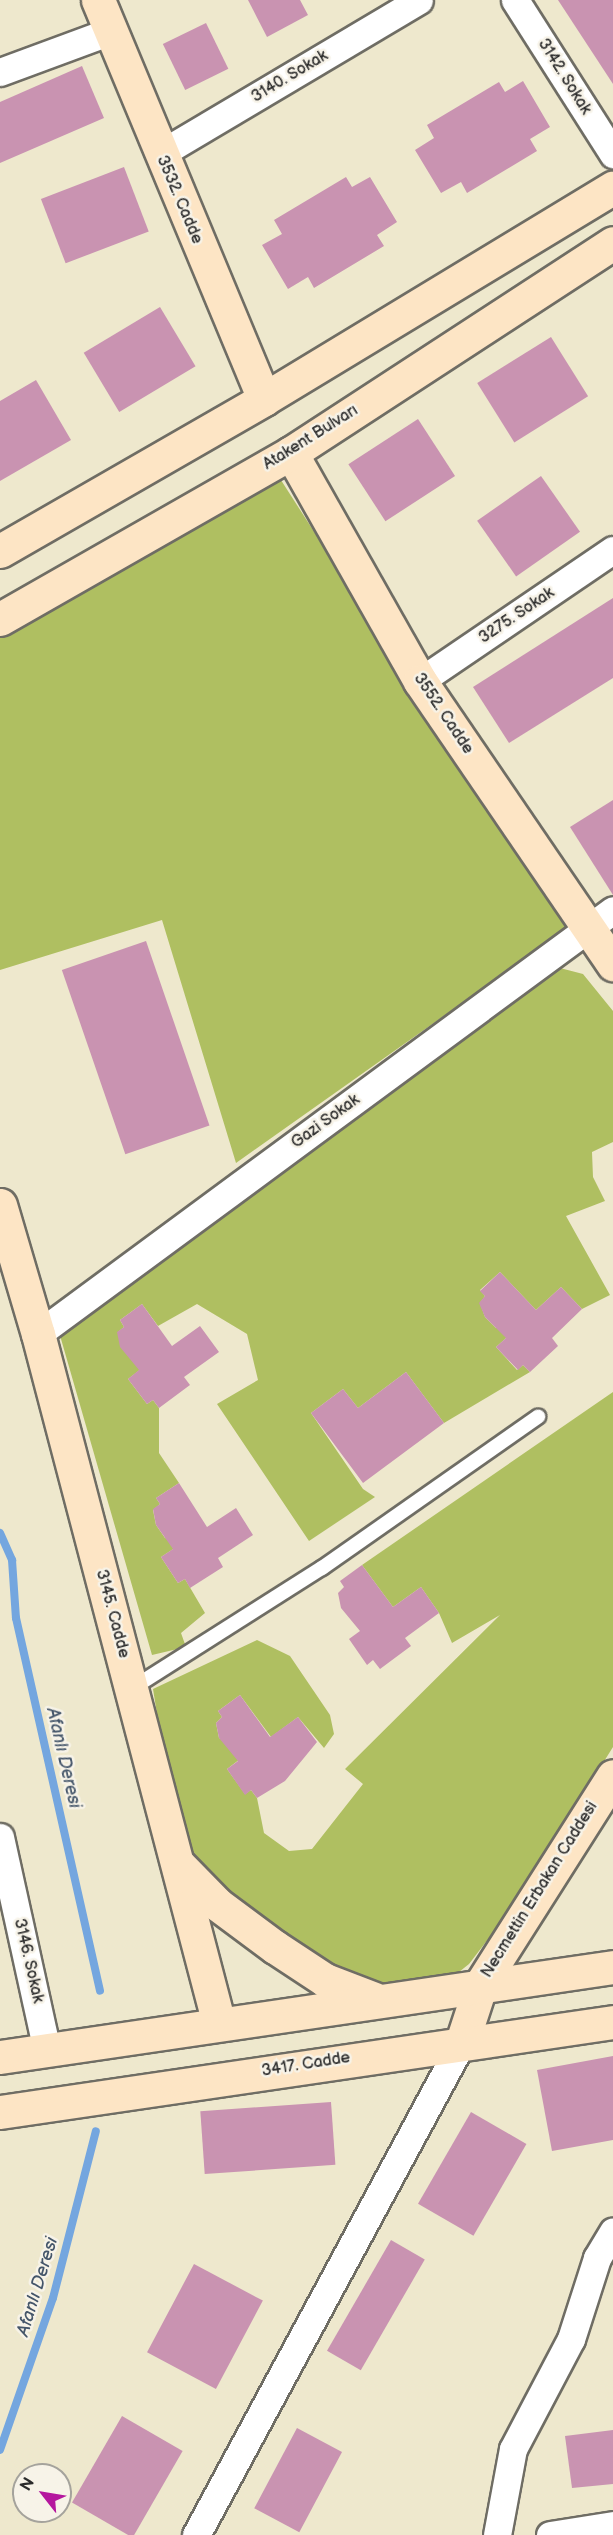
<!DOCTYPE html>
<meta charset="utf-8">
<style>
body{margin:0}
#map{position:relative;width:613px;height:2535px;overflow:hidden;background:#eee8cd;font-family:"Balsamiq Sans",sans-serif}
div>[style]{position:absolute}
.green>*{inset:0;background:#afbf61}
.stream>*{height:8px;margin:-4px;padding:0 4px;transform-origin:4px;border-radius:4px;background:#74a6df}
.building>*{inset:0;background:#c993b1;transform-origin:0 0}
.roads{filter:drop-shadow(2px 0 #6f6d64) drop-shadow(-2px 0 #6f6d64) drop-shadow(0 2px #6f6d64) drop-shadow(0 -2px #6f6d64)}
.lane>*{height:14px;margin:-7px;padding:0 7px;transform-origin:7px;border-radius:7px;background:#fff}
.street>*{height:27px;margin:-13.5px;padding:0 13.5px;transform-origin:13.5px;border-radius:13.5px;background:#fff}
.secondary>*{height:33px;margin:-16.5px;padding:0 16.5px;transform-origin:16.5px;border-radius:16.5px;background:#fde5c5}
span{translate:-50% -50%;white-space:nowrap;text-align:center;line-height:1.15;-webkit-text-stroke:5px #f7f3e8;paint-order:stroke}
.street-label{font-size:16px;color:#2b2b2b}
.water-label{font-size:18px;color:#45566a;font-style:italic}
.north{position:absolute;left:12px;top:2463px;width:60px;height:60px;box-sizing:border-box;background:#f7f3e8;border:2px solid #a5a39c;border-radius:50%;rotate:301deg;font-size:16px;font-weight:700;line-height:24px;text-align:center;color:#2b2b2b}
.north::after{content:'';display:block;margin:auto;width:21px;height:27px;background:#b5179e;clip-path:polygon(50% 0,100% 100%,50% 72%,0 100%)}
</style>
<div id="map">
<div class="green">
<div style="clip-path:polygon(279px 477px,568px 928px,236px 1163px,162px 920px,0 970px,0 636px)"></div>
<div style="clip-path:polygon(560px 968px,583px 974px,613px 1011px,613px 1142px,592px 1152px,593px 1177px,605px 1201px,566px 1216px,610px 1295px,582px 1309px,561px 1287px,536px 1310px,500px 1272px,480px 1290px,485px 1296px,480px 1303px,485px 1317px,496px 1328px,516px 1329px,496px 1347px,517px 1370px,523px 1365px,530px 1372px,444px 1423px,406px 1372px,358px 1408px,343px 1389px,311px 1413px,363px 1489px,375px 1497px,309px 1541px,217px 1404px,258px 1380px,247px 1334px,197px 1304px,158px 1326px,142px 1304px,120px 1320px,124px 1327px,118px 1332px,150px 1362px,128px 1379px,147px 1404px,153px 1400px,159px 1408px,159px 1453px,179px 1483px,156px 1498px,160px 1504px,153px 1510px,156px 1525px,165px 1538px,184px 1542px,161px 1557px,178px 1583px,185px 1579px,205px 1613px,181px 1633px,186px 1647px,152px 1655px,59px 1332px)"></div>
<div style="clip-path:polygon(613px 1392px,613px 1747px,512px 1908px,469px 1964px,444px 1984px,379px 1994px,326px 1973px,194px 1869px,162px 1745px,153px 1689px,257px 1640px,290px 1656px,330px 1715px,334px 1734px,324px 1748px,298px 1717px,271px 1737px,240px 1695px,218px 1711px,222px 1717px,216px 1723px,219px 1738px,248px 1753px,227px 1769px,245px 1794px,251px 1790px,257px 1798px,264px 1833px,289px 1851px,312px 1849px,363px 1784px,345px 1769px,500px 1615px,452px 1643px,439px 1613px,421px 1587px,393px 1607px,362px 1565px)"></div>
</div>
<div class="stream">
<div style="left:0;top:1533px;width:30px;rotate:66deg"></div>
<div style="left:12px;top:1560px;width:58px;rotate:86.1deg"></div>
<div style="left:16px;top:1618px;width:382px;rotate:77.3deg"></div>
<div style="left:0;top:2450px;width:161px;rotate:-70.8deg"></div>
<div style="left:53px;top:2298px;width:172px;rotate:-75.6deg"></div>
</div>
<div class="building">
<div style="clip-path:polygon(248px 0,300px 0,308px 15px,267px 37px)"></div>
<div style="clip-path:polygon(558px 0,613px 0,613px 84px)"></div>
<div style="left:206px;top:23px;width:51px;height:48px;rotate:64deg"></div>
<div style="clip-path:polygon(82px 66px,104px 118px,0 163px,0 102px)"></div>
<div style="clip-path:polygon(523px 81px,550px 127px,530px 139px,537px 151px,467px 193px,461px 182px,441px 193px,415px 150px,434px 138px,427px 125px,499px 82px,505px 92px)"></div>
<div style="left:124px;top:167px;width:69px;height:89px;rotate:69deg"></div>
<div style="clip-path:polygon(346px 177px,352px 187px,370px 177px,397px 222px,377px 235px,384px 246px,314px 288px,308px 277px,288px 289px,262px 245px,282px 234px,274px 220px)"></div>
<div style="left:160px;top:307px;width:69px;height:89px;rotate:59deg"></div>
<div style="left:551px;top:337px;width:70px;height:87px;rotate:58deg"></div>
<div style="clip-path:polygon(36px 380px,71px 440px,0 481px,0 401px)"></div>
<div style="left:418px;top:419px;width:68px;height:83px;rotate:57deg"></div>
<div style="left:541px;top:476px;width:68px;height:78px;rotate:55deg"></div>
<div style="clip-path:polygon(613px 598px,613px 678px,509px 743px,473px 687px)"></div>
<div style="clip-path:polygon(613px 800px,613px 895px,570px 827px)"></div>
<div style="left:146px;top:941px;width:195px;height:89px;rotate:71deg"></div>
<div style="clip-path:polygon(500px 1272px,536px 1310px,561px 1287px,582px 1309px,552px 1338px,558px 1346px,530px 1372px,523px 1365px,518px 1370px,496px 1347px,506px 1338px,485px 1317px,479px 1303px,485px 1296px,480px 1291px)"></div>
<div style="clip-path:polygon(142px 1304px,172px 1346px,200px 1326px,219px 1352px,184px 1377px,190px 1385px,159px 1408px,153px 1400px,147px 1404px,128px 1379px,139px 1370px,120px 1347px,117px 1332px,124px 1327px,120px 1320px)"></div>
<div style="clip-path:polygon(406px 1372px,444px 1423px,363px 1483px,311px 1413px,343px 1389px,358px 1408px)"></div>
<div style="clip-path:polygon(179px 1483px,207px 1527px,236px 1508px,253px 1535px,218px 1558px,223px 1567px,190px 1588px,185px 1579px,178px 1583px,161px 1557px,173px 1549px,156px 1525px,153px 1509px,160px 1504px,156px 1498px)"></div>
<div style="clip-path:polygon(362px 1565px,393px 1607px,421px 1587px,439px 1613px,405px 1638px,411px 1646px,380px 1669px,373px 1660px,367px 1665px,349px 1639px,360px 1631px,341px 1608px,338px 1593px,344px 1587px,340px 1581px)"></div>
<div style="clip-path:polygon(240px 1695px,270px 1737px,298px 1717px,317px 1742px,285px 1781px,257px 1798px,251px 1790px,245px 1795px,227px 1769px,238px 1761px,219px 1738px,216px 1723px,222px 1717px,218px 1711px)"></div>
<div style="clip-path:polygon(613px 2056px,613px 2140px,552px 2151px,537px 2070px)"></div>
<div style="left:331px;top:2102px;width:63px;height:131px;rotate:86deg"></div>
<div style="left:471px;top:2112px;width:64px;height:106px;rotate:30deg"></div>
<div style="left:391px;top:2240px;width:39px;height:128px;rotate:30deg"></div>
<div style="left:194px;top:2264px;width:78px;height:100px;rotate:28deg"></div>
<div style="left:122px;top:2416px;width:70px;height:100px;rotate:30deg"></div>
<div style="left:297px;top:2428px;width:51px;height:91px;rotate:28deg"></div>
<div style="clip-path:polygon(613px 2430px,613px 2484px,572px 2488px,565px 2436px)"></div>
</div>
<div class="roads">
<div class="lane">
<div style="left:131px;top:1689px;width:226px;rotate:-32.4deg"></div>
<div style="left:322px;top:1568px;width:264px;rotate:-35deg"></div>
</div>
<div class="street">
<div style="left:515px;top:0;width:183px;rotate:57.5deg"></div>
<div style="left:0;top:72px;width:118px;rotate:-20.3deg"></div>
<div style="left:160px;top:154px;width:301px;rotate:-30.7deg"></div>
<div style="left:420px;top:681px;width:233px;rotate:-34.2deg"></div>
<div style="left:38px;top:1334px;width:714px;rotate:-36.4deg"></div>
<div style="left:0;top:1837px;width:218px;rotate:77.6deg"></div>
<div style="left:196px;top:2535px;width:560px;rotate:-61.65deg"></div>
<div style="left:497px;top:2535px;width:87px;rotate:-79.5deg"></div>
<div style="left:513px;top:2449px;width:124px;rotate:-62.2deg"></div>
<div style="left:571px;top:2339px;width:85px;rotate:-72.2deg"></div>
<div style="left:597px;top:2258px;width:31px;rotate:-59deg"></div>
<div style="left:550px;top:2535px;width:64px;rotate:-9deg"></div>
</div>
<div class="secondary">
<div style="left:98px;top:0;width:432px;rotate:67.4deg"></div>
<div style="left:291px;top:453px;width:262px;rotate:60.5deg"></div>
<div style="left:420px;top:681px;width:343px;rotate:55.7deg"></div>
<div style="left:0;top:551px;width:305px;rotate:-29.9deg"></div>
<div style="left:264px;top:399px;width:408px;rotate:-31.2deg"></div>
<div style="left:0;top:619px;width:335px;rotate:-29.7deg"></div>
<div style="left:291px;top:453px;width:384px;rotate:-33.1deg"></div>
<div style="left:0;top:1205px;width:134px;rotate:73.6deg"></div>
<div style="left:38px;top:1334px;width:713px;rotate:75.3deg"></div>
<div style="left:179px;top:1865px;width:54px;rotate:45.7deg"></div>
<div style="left:217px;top:1904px;width:72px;rotate:36.6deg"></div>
<div style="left:275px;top:1947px;width:60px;rotate:33.4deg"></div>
<div style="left:325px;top:1980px;width:53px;rotate:20.8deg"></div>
<div style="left:462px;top:2042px;width:61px;rotate:-71.9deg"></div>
<div style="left:481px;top:1984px;width:246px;rotate:-57.6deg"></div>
<div style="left:0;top:2057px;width:620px;rotate:-8.35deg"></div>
<div style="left:0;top:2112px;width:620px;rotate:-8.35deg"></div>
</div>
</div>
<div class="street-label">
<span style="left:290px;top:77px;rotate:-31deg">3140. Sokak</span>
<span style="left:564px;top:77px;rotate:58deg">3142. Sokak</span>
<span style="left:179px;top:200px;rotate:67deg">3532. Cadde</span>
<span style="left:311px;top:438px;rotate:-32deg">Atakent Bulvarı</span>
<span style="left:517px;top:616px;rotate:-34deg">3275. Sokak</span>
<span style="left:443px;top:714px;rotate:56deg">3552. Cadde</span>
<span style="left:326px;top:1122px;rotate:-36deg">Gazi Sokak</span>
<span style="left:112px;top:1614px;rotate:75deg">3145. Cadde</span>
<span style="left:540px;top:1890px;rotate:-58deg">Necmettin Erbakan Caddesi</span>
<span style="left:28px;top:1961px;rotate:77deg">3146. Sokak</span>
<span style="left:306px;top:2065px;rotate:-9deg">3417. Cadde</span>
</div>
<div class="water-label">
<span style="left:63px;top:1758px;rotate:77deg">Afanlı Deresi</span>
<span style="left:38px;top:2287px;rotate:-73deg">Afanlı Deresi</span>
</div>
<div class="north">N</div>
</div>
